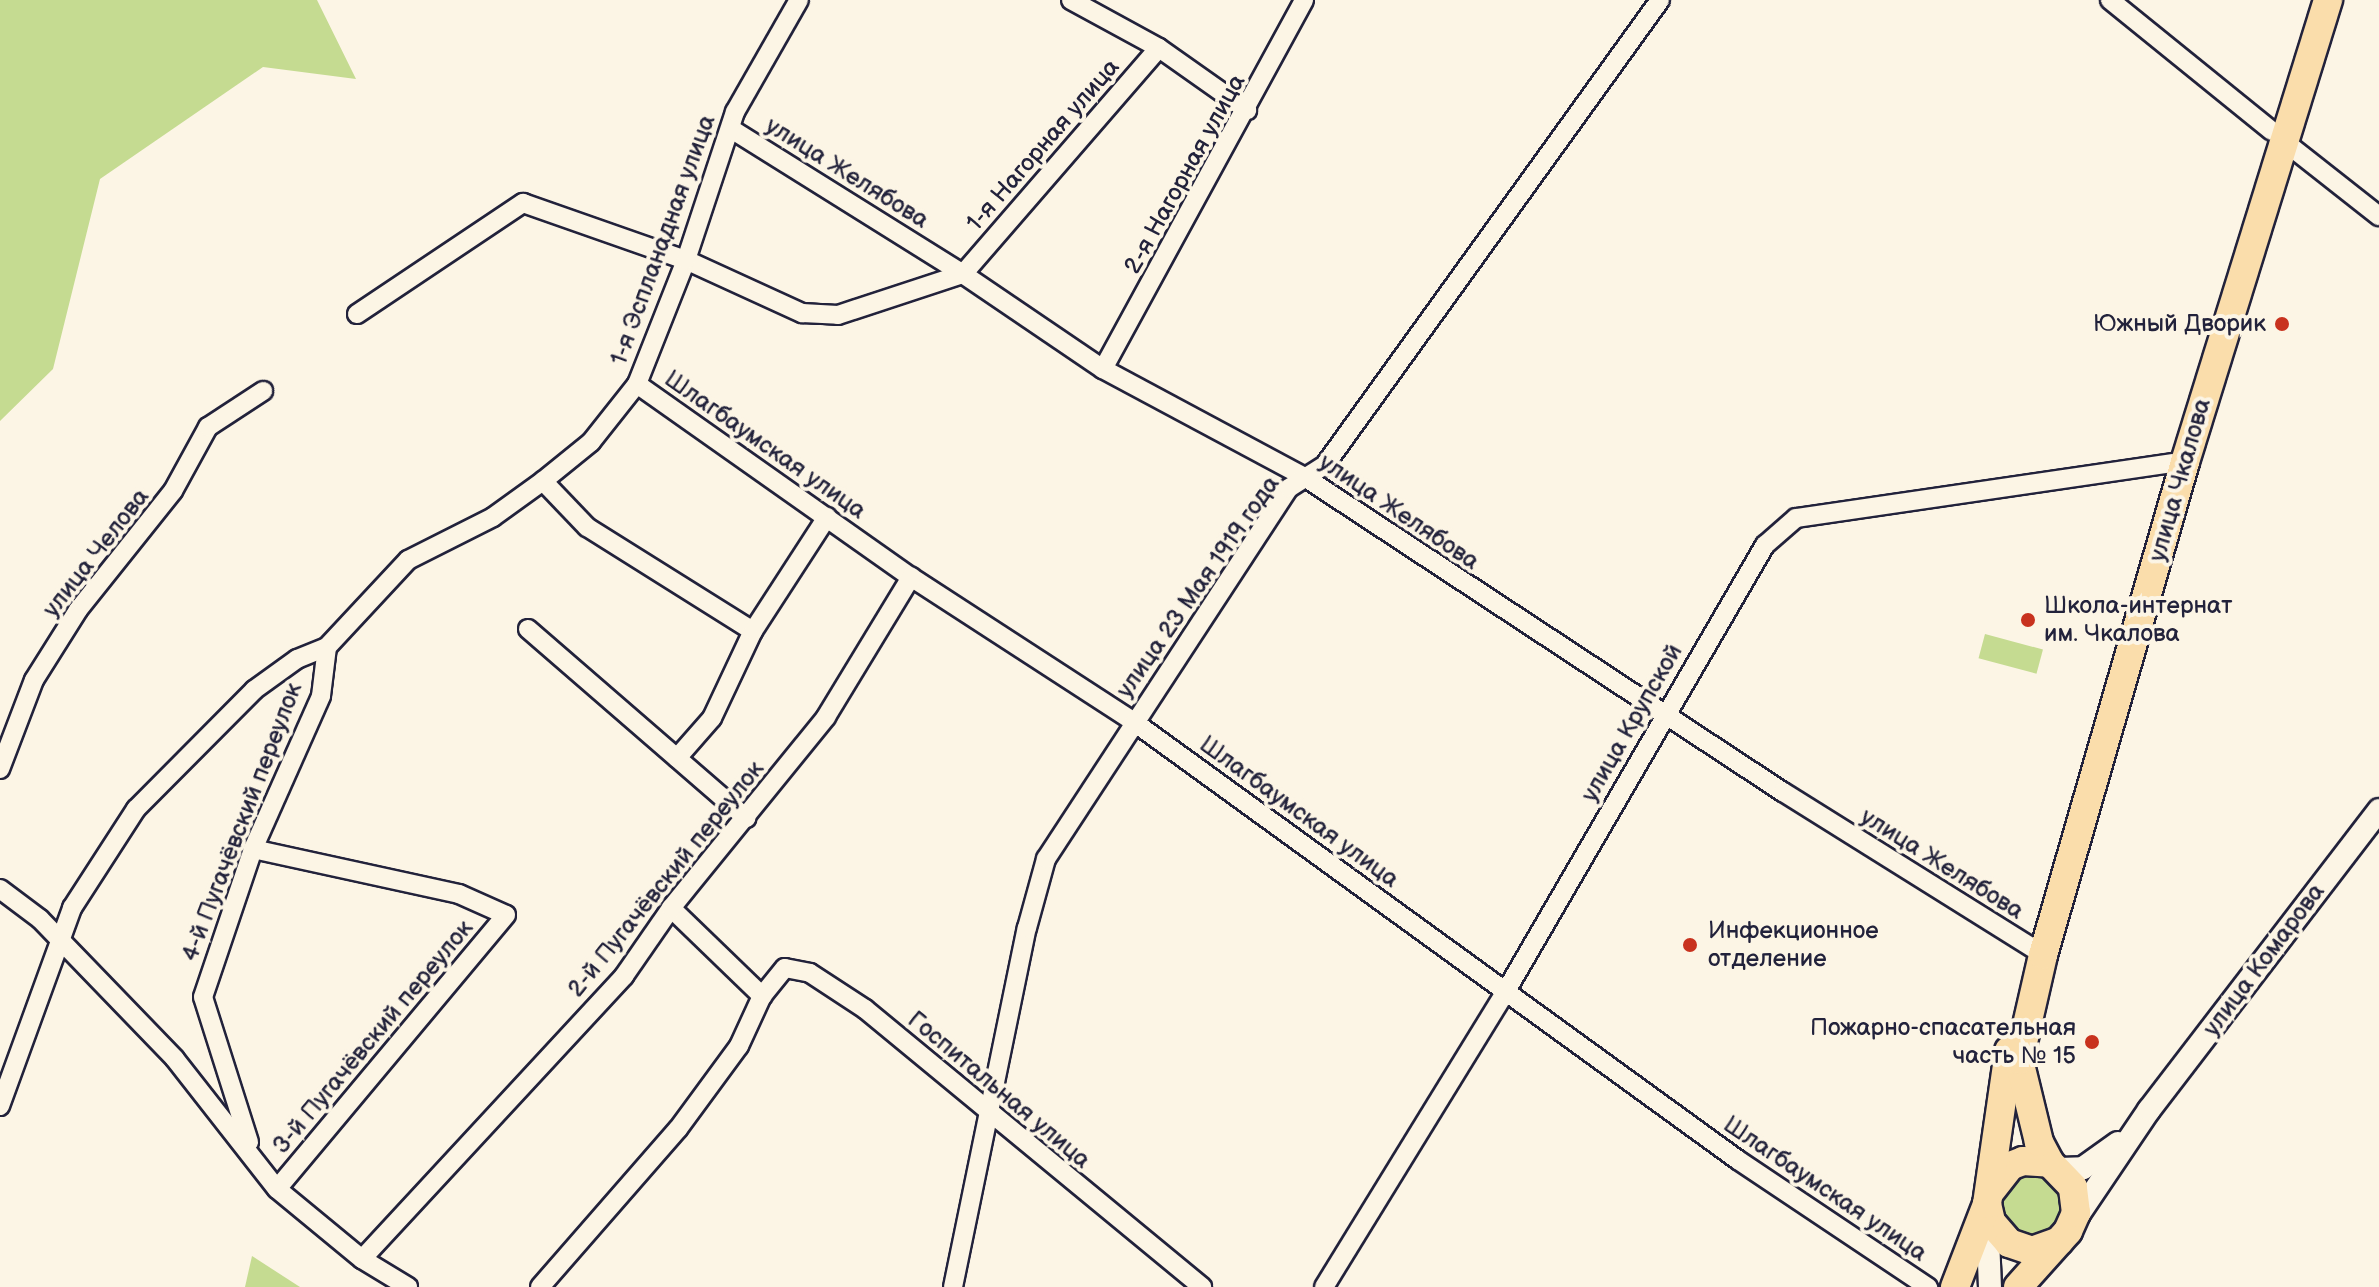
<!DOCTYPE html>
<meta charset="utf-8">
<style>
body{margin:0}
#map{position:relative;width:2379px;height:1287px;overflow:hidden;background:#fcf5e5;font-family:"Balsamiq Sans",sans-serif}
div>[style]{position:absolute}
.green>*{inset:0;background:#c5db91;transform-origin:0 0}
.round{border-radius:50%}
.roads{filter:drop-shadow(2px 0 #22223b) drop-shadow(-2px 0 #22223b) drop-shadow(0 2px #22223b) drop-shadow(0 -2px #22223b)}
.minor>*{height:18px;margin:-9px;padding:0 9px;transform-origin:9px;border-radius:9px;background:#fcf5e5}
.tertiary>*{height:22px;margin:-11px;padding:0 11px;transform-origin:11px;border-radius:11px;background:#fcf5e5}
.primary>*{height:28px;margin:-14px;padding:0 14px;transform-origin:14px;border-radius:14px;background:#faddab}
.dots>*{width:22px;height:22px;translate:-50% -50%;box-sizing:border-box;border:4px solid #fcf5e5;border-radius:50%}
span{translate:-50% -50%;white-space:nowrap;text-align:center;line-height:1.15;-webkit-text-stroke:8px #fcf5e5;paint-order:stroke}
.street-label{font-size:24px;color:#22223b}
.poi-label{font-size:24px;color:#22223b}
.right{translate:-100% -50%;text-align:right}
.left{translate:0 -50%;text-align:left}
</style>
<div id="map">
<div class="green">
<div style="clip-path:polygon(0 0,317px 0,356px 79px,263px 67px,100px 179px,53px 369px,0 421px)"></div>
<div style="left:1985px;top:634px;width:60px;height:25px;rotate:15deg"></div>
<div class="round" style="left:2001px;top:1175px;width:62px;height:62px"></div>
<div style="clip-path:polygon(252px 1256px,300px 1287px,245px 1287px)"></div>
</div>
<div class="roads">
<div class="minor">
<div style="left:1071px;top:0;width:100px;rotate:28.6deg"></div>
<div style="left:1159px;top:48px;width:108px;rotate:35.2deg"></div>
<div style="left:2110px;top:0;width:208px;rotate:39deg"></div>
<div style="left:731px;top:129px;width:274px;rotate:32deg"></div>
<div style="left:963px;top:274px;width:169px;rotate:34.2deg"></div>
<div style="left:1103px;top:369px;width:230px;rotate:28.2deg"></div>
<div style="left:1306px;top:478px;width:571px;rotate:33.36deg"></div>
<div style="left:1783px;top:792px;width:295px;rotate:32deg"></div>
<div style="left:2281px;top:139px;width:125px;rotate:38.2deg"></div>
<div style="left:357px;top:314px;width:200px;rotate:-33.8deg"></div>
<div style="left:523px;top:203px;width:173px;rotate:19.3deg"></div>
<div style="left:686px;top:260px;width:128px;rotate:24.6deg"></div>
<div style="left:802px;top:313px;width:36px;rotate:3deg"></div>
<div style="left:838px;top:315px;width:132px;rotate:-18.2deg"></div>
<div style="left:963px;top:274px;width:299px;rotate:-49.1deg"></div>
<div style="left:1103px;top:369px;width:420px;rotate:-61.4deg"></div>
<div style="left:637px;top:384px;width:335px;rotate:35.2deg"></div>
<div style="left:911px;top:577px;width:266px;rotate:33deg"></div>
<div style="left:1134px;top:722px;width:746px;rotate:35.95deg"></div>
<div style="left:1738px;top:1160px;width:229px;rotate:33.8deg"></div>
<div style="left:543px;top:481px;width:64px;rotate:46.3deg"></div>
<div style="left:587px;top:527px;width:196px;rotate:32.1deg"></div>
<div style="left:528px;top:629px;width:289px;rotate:40.9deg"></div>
<div style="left:677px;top:758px;width:53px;rotate:-48.8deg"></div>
<div style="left:712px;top:718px;width:96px;rotate:-64.8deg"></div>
<div style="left:753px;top:631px;width:136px;rotate:-57deg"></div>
<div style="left:0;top:769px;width:95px;rotate:-69.1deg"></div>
<div style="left:34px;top:680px;width:83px;rotate:-57.8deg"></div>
<div style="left:78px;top:610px;width:152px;rotate:-51.4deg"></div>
<div style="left:173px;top:491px;width:73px;rotate:-61.3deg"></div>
<div style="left:208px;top:427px;width:66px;rotate:-33.2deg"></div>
<div style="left:253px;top:849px;width:211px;rotate:12.3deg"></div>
<div style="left:459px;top:894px;width:51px;rotate:24.1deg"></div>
<div style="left:506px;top:915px;width:357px;rotate:129.9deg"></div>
<div style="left:0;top:889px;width:50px;rotate:36.9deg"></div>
<div style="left:40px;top:919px;width:194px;rotate:46deg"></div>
<div style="left:175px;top:1059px;width:165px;rotate:51.9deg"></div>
<div style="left:277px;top:1189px;width:110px;rotate:39.5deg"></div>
<div style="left:362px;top:1259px;width:54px;rotate:31.3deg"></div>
<div style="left:671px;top:908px;width:127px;rotate:44deg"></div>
<div style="left:0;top:1106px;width:211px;rotate:-70deg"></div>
<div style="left:72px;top:908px;width:118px;rotate:-57.1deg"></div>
<div style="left:136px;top:809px;width:168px;rotate:-45.2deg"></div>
<div style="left:254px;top:690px;width:53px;rotate:-35.8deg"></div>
<div style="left:297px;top:659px;width:32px;rotate:-22deg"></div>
<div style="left:327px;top:647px;width:119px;rotate:-47deg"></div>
<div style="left:408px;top:560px;width:95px;rotate:-26.8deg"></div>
<div style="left:493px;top:517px;width:62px;rotate:-35.8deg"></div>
<div style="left:543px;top:481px;width:62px;rotate:-39.1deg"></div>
<div style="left:591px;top:442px;width:74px;rotate:-51.6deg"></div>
<div style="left:637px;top:384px;width:133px;rotate:-68.4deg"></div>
<div style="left:686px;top:260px;width:156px;rotate:-71.7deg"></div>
<div style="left:735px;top:112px;width:129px;rotate:-60.3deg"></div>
<div style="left:249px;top:1142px;width:152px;rotate:-107.6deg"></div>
<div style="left:203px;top:997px;width:156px;rotate:-71.3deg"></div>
<div style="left:253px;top:849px;width:167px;rotate:-66deg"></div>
<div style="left:321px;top:696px;width:49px;rotate:-83deg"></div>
<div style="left:362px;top:1259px;width:386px;rotate:-47.2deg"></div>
<div style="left:624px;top:976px;width:83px;rotate:-55.3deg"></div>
<div style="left:671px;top:908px;width:246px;rotate:-50.9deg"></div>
<div style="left:826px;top:717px;width:164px;rotate:-58.7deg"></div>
<div style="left:540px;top:1287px;width:210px;rotate:-48.9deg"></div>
<div style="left:678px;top:1129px;width:103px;rotate:-53.7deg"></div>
<div style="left:739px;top:1046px;width:55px;rotate:-65.3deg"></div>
<div style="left:762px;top:996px;width:36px;rotate:-51deg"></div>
<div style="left:785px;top:968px;width:25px;rotate:11deg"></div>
<div style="left:810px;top:973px;width:66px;rotate:33.2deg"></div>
<div style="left:865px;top:1009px;width:437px;rotate:39.5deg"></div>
<div style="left:953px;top:1287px;width:367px;rotate:-78.4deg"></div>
<div style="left:1027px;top:928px;width:72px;rotate:-74.6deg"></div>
<div style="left:1046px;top:859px;width:443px;rotate:-56.8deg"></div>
<div style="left:1289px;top:488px;width:43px;rotate:-32.6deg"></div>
<div style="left:1325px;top:465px;width:573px;rotate:-54.23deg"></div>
<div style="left:1324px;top:1287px;width:347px;rotate:-58.4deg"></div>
<div style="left:1506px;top:991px;width:516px;rotate:-59.86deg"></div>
<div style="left:1765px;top:545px;width:41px;rotate:-41.1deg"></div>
<div style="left:1796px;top:518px;width:381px;rotate:-8.3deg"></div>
</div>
<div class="tertiary">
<div style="left:2059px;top:1169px;width:24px;rotate:-2deg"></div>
<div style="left:2083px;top:1168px;width:43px;rotate:-35.5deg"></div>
<div style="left:1987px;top:1213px;width:74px;rotate:87.7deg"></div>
<div style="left:2072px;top:1224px;width:138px;rotate:-56deg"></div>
<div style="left:2149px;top:1110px;width:378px;rotate:-52.5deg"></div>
</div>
<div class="primary">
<div style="left:1990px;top:1192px;width:33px;rotate:-52deg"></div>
<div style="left:2010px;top:1166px;width:14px;rotate:-21deg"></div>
<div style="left:2023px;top:1161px;width:27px;rotate:4deg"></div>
<div style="left:1987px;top:1204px;width:18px;rotate:77deg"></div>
<div style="left:1991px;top:1222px;width:28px;rotate:49deg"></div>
<div style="left:2009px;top:1243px;width:24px;rotate:19deg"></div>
<div style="left:2032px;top:1251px;width:29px;rotate:-20deg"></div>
<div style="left:1955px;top:1287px;width:89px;rotate:-68.9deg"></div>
<div style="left:1987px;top:1204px;width:155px;rotate:-81.8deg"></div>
<div style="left:2018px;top:1287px;width:75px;rotate:-48.2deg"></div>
<div style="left:2068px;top:1231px;width:20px;rotate:-66deg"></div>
<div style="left:2076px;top:1213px;width:26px;rotate:-97deg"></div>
<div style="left:2073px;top:1187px;width:33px;rotate:-134deg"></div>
<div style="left:2050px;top:1163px;width:24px;rotate:-118deg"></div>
<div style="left:2039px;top:1142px;width:84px;rotate:-103.7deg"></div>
<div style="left:2019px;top:1060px;width:108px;rotate:-77.1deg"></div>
<div style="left:2043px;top:955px;width:513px;rotate:-73.93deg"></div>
<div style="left:2185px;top:462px;width:484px;rotate:-72.8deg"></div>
</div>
</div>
<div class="dots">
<div style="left:2282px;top:324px;background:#c8321e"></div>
<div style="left:2028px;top:620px;background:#c8321e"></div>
<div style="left:1690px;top:945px;background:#c8321e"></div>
<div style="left:2092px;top:1042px;background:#c8321e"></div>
</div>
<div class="street-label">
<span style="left:1043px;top:145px;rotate:-49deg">1-я Нагорная улица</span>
<span style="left:847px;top:173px;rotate:32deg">улица Желябова</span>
<span style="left:1185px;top:174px;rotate:-61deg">2-я Нагорная улица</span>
<span style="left:663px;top:240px;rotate:-70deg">1-я Эспланадная улица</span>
<span style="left:765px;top:445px;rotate:35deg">Шлагбаумская улица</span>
<span style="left:2180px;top:480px;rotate:-74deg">улица Чкалова</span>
<span style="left:1399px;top:512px;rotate:34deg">улица Желябова</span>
<span style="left:96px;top:553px;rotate:-52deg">улица Челова</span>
<span style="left:1198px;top:587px;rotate:-55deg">улица 23 Мая 1919 года</span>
<span style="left:1632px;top:723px;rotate:-60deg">улица Крупской</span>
<span style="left:1299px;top:812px;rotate:36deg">Шлагбаумская улица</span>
<span style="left:242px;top:822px;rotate:-69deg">4-й Пугачёвский переулок</span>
<span style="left:1942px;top:864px;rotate:32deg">улица Желябова</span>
<span style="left:666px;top:879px;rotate:-51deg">2-й Пугачёвский переулок</span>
<span style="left:2264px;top:960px;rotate:-53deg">улица Комарова</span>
<span style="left:373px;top:1037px;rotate:-50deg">3-й Пугачёвский переулок</span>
<span style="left:999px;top:1090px;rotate:40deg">Госпитальная улица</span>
<span style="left:1825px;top:1189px;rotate:34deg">Шлагбаумская улица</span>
</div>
<div class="poi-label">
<span class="right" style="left:2266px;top:324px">Южный Дворик</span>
<span class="left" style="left:2044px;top:620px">Школа-интернат<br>им. Чкалова</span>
<span class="left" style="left:1708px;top:945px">Инфекционное<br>отделение</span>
<span class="right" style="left:2076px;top:1042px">Пожарно-спасательная<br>часть № 15</span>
</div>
</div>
